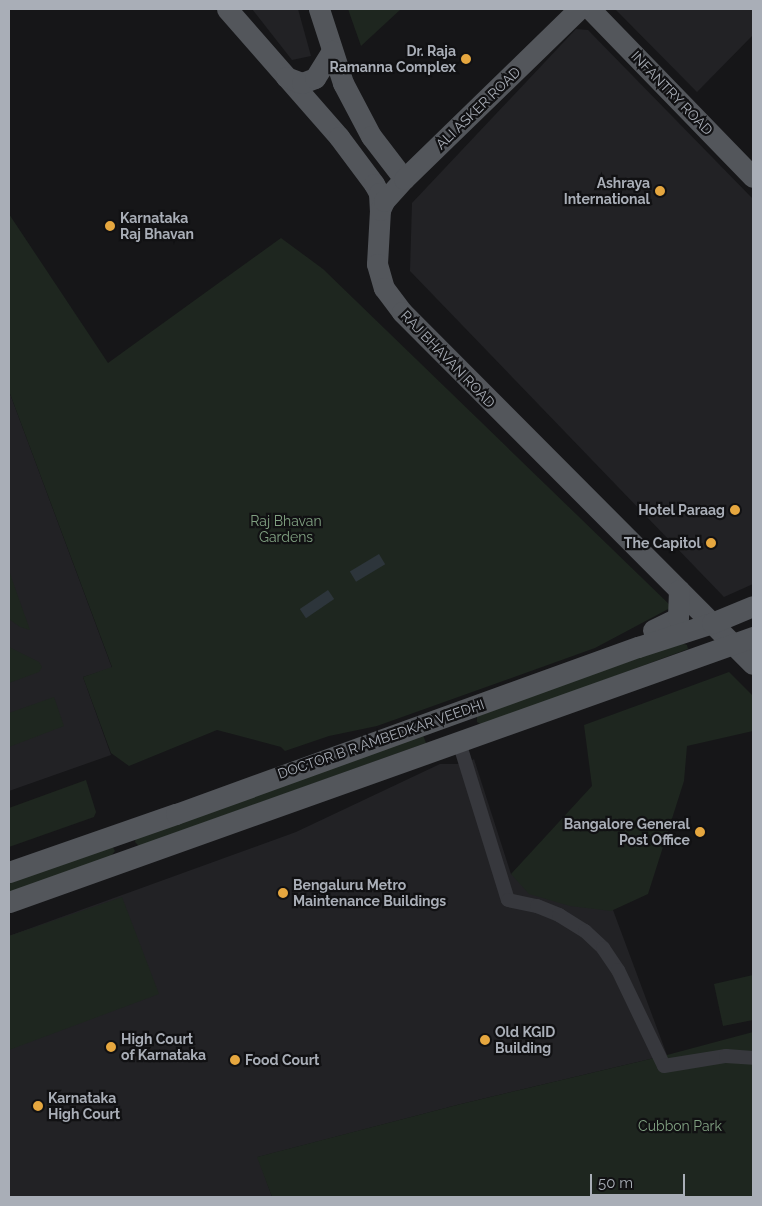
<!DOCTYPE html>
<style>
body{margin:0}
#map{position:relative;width:762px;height:1206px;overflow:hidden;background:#161618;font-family:Raleway,sans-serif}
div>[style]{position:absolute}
.built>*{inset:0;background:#222225}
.green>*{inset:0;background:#1e261f}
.water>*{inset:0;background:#2d353b;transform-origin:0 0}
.minor>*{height:14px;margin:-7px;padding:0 7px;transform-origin:7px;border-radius:7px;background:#37383d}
.primary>*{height:21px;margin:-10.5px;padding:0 10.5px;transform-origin:10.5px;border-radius:10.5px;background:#53565b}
.dots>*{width:14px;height:14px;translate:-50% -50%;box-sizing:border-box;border:2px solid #111113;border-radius:50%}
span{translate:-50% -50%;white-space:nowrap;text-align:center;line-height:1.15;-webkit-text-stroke:4.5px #111113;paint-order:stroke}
.poi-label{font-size:14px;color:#a9aeb7;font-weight:700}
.right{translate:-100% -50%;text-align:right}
.left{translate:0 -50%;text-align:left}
.street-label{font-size:14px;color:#a9aeb7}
.park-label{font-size:14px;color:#81a182}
.frame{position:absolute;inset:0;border:10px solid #a9aeb7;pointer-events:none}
.scale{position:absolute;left:590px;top:1174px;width:95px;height:22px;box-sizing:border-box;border:2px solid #a9aeb7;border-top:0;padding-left:6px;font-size:15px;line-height:18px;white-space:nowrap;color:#a9aeb7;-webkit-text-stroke:4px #111113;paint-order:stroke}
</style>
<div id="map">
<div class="built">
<div style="clip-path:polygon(252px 9px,298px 9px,311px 56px,292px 60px)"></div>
<div style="clip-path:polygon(615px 9px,753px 9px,753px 35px,697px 92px)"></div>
<div style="clip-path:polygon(576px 29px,588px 30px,753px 199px,753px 584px,724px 597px,410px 271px,412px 203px)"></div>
<div style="clip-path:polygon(9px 391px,112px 668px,83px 677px,111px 755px,9px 791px)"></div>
<div style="clip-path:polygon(474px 759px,511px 874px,591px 901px,610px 902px,667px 1055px,461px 1104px,258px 1157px,272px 1197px,9px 1197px,9px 936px,296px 832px,440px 764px,465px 764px)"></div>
</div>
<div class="green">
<div style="clip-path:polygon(348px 9px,401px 9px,361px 46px)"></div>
<div style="clip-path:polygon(9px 214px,108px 363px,281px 238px,323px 269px,672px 607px,595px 648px,377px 726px,329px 736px,285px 751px,281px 747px,217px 730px,129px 766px,111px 753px,83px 677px,112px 667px,9px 391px)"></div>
<div style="clip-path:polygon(9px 571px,30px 630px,20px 627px,9px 619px)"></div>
<div style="clip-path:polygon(681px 643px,687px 645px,688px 649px,482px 725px,477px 722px,477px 715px)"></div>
<div style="clip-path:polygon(9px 647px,39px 662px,42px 667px,39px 672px,9px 683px)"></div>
<div style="clip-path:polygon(729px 672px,753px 696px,753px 731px,687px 746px,684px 781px,648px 894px,611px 911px,570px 906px,529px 894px,511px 874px,592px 786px,584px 725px)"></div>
<div style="clip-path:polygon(54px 697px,64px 726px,9px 747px,9px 713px)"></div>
<div style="clip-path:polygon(423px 735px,426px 743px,139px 846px,135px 842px,136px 837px)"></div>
<div style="clip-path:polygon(86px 780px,96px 812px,94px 817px,9px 847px,9px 808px)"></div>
<div style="clip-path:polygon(112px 846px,115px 851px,111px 856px,9px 893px,9px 881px)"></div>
<div style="clip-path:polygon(122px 897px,159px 994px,9px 1050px,9px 936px)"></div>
<div style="clip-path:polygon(753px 975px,753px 1020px,723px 1026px,714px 984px)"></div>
<div style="clip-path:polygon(753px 1032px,753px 1197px,272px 1197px,257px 1157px,461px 1104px,667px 1055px)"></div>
</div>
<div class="water">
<div style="left:379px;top:554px;width:12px;height:34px;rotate:59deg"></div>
<div style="left:328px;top:590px;width:11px;height:34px;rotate:56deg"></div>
</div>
<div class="minor">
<div style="left:459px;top:742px;width:165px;rotate:72.8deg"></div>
<div style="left:508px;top:900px;width:30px;rotate:12deg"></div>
<div style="left:537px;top:906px;width:24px;rotate:22deg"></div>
<div style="left:559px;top:915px;width:31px;rotate:32deg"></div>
<div style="left:585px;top:931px;width:25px;rotate:43deg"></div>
<div style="left:603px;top:948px;width:27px;rotate:56deg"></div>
<div style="left:618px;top:970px;width:106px;rotate:64.4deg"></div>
<div style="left:664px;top:1066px;width:63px;rotate:-9.2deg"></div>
<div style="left:726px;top:1056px;width:27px;rotate:4deg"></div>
</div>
<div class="primary">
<div style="left:227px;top:9px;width:170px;rotate:48.8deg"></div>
<div style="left:339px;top:137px;width:59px;rotate:53.3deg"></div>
<div style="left:374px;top:184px;width:10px;rotate:61deg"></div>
<div style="left:379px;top:193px;width:17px;rotate:87deg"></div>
<div style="left:380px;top:210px;width:54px;rotate:93.2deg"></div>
<div style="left:377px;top:264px;width:25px;rotate:74deg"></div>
<div style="left:384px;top:288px;width:30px;rotate:53deg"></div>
<div style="left:402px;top:312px;width:497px;rotate:45.1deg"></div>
<div style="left:319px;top:9px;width:78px;rotate:72deg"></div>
<div style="left:343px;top:83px;width:60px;rotate:62.2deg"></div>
<div style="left:371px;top:136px;width:54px;rotate:52.5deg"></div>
<div style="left:590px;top:9px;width:234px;rotate:45.9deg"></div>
<div style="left:286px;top:77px;width:17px;rotate:21deg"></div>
<div style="left:302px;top:83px;width:14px;rotate:-21deg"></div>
<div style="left:315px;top:78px;width:32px;rotate:-58deg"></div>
<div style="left:380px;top:210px;width:10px;rotate:-66deg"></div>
<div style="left:384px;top:201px;width:30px;rotate:-48deg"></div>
<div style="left:404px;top:179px;width:244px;rotate:-44.2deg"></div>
<div style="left:653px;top:630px;width:28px;rotate:-26deg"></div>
<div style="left:678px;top:618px;width:28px;rotate:-88deg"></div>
<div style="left:9px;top:872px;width:177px;rotate:-19.2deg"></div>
<div style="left:176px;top:814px;width:491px;rotate:-19.9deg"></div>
<div style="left:638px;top:647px;width:78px;rotate:-18deg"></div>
<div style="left:712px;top:623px;width:44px;rotate:-22.5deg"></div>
<div style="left:9px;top:902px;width:790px;rotate:-19.61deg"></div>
</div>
<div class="dots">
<div style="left:466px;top:59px;background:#e6a73f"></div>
<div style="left:660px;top:191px;background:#e6a73f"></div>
<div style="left:110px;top:226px;background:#e6a73f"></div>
<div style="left:735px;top:510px;background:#e6a73f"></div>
<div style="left:711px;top:543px;background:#e6a73f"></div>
<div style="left:700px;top:832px;background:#e6a73f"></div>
<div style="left:283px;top:893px;background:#e6a73f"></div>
<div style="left:485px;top:1040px;background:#e6a73f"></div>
<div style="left:111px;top:1047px;background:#e6a73f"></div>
<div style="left:235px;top:1060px;background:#e6a73f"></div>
<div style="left:38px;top:1106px;background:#e6a73f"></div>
</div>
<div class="poi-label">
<span class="right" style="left:456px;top:59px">Dr. Raja<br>Ramanna Complex</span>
<span class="right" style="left:650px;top:191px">Ashraya<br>International</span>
<span class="left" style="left:120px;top:226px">Karnataka<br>Raj Bhavan</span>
<span class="right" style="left:725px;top:510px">Hotel Paraag</span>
<span class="right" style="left:701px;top:543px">The Capitol</span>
<span class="right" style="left:690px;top:832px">Bangalore General<br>Post Office</span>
<span class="left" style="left:293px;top:893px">Bengaluru Metro<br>Maintenance Buildings</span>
<span class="left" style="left:495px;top:1040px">Old KGID<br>Building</span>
<span class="left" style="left:121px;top:1047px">High Court<br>of Karnataka</span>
<span class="left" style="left:245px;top:1060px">Food Court</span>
<span class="left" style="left:48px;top:1106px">Karnataka<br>High Court</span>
</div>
<div class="street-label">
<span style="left:672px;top:93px;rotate:46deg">INFANTRY ROAD</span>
<span style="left:478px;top:108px;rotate:-44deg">ALI ASKER ROAD</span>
<span style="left:448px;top:359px;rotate:46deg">RAJ BHAVAN ROAD</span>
<span style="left:381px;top:739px;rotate:-19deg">DOCTOR B R AMBEDKAR VEEDHI</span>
</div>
<div class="park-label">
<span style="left:286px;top:529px">Raj Bhavan<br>Gardens</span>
<span style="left:680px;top:1126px">Cubbon Park</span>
</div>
<div class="frame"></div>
<div class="scale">50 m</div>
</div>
